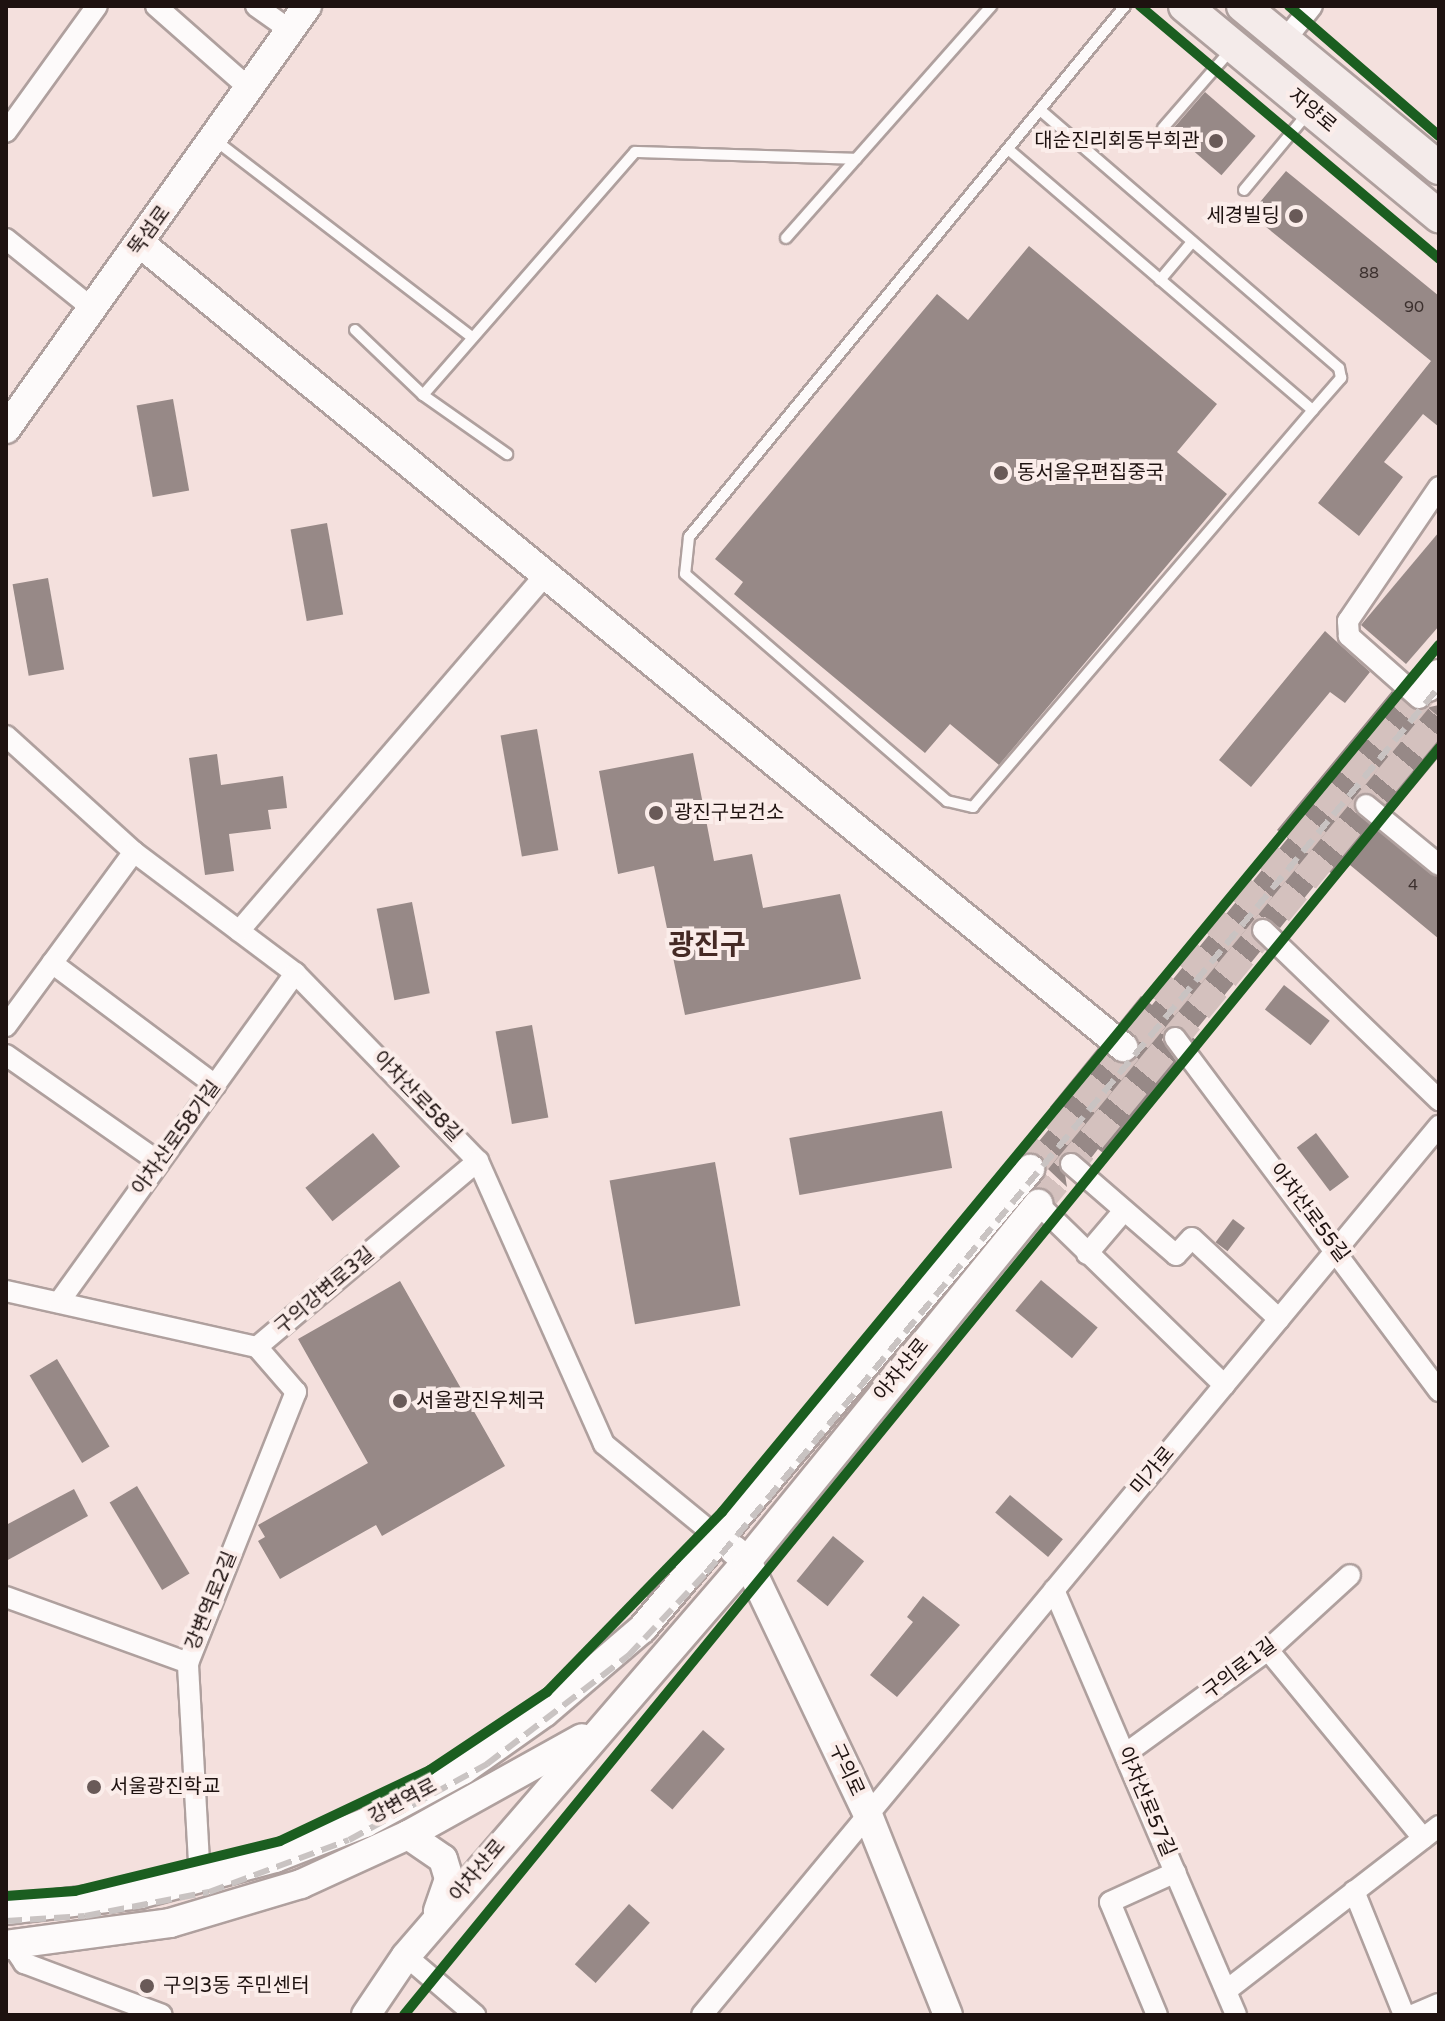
<!DOCTYPE html>
<meta charset="utf-8">
<style>
body{margin:0}
#map{position:relative;width:1445px;height:2021px;overflow:hidden;background:#f4e0dd;font-family:"Varela Round","Noto Sans KR",sans-serif}
div>[style]{position:absolute}
.building>*{inset:0;background:#978987;transform-origin:0 0}
.secondary-tunnel>*{height:28px;margin-top:-14px;transform-origin:0;background:repeating-linear-gradient(90deg,#d4c1be 0 28px,transparent 0 42px)}
.path>*{height:3px;margin-top:-1.5px;transform-origin:0;background:repeating-linear-gradient(90deg,#d1cccb 0 4px,transparent 0 8px)}
.roads{filter:drop-shadow(2px 0 #afa09e) drop-shadow(-2px 0 #afa09e) drop-shadow(0 2px #afa09e) drop-shadow(0 -2px #afa09e)}
.lane>*{height:10px;margin:-5px;padding:0 5px;transform-origin:5px;border-radius:5px;background:#fdfafa}
.street>*{height:20px;margin:-10px;padding:0 10px;transform-origin:10px;border-radius:10px;background:#fdfafa}
.secondary>*{height:28px;margin:-14px;padding:0 14px;transform-origin:14px;border-radius:14px;background:#fdfafa}
.primary>*{height:32px;margin:-16px;padding:0 16px;transform-origin:16px;border-radius:16px;background:#f4ebea}
.rail>*{height:6px;margin-top:-3px;transform-origin:0;background:repeating-linear-gradient(90deg,#c9c3c2 0 16px,transparent 0 24px)}
.cycleway>*{height:10px;margin:-5px;padding:0 5px;transform-origin:5px;border-radius:5px;background:#1b5e20}
.dots>*{width:22px;height:22px;translate:-50% -50%;box-sizing:border-box;border:4px solid #fbedea;border-radius:50%}
span{translate:-50% -50%;white-space:nowrap;text-align:center;line-height:1.15;-webkit-text-stroke:8px #fbedea;paint-order:stroke}
.number-label{font-size:16px;color:#3c302e}
.number-label span{-webkit-text-stroke-width:0}
.street-label{font-size:20px;color:#1e1210}
.poi-label{font-size:20px;color:#1e1210}
.right{translate:-100% -50%;text-align:right}
.left{translate:0 -50%;text-align:left}
.district-label{font-size:28px;color:#452a25;font-weight:700}
.frame{position:absolute;inset:0;border:8px solid #1e1210;pointer-events:none}
</style>
<div id="map">
<div class="building">
<div style="left:1205px;top:92px;width:67px;height:52px;rotate:41deg"></div>
<div style="clip-path:polygon(1286px 171px,1439px 296px,1439px 427px,1423px 414px,1384px 462px,1403px 477px,1359px 536px,1318px 503px,1431px 361px,1250px 214px)"></div>
<div style="clip-path:polygon(1029px 246px,1217px 404px,1177px 452px,1227px 494px,999px 765px,950px 724px,925px 753px,734px 594px,743px 582px,715px 559px,937px 294px,968px 320px)"></div>
<div style="left:173px;top:399px;width:93px;height:37px;rotate:80deg"></div>
<div style="left:327px;top:523px;width:93px;height:37px;rotate:80deg"></div>
<div style="clip-path:polygon(1439px 532px,1439px 626px,1406px 664px,1361px 625px)"></div>
<div style="left:48px;top:578px;width:93px;height:36px;rotate:80deg"></div>
<div style="clip-path:polygon(1325px 631px,1370px 672px,1345px 703px,1330px 692px,1251px 787px,1219px 760px)"></div>
<div style="clip-path:polygon(1392px 691px,1416px 710px,1439px 705px,1439px 757px,1394px 811px,1367px 792px,1357px 796px,1354px 809px,1439px 878px,1439px 939px,1350px 865px,1338px 879px,1327px 870px,1280px 928px,1265px 917px,1253px 922px,1251px 934px,1263px 948px,1191px 1036px,1201px 1044px,1198px 1048px,1181px 1026px,1167px 1028px,1162px 1040px,1181px 1068px,1108px 1157px,1098px 1149px,1088px 1162px,1074px 1151px,1062px 1155px,1067px 1187px,1030px 1152px,1060px 1116px,1050px 1107px,1098px 1048px,1120px 1064px,1137px 1057px,1139px 1040px,1120px 1022px,1141px 996px,1152px 1005px,1288px 838px,1277px 830px)"></div>
<div style="left:537px;top:729px;width:123px;height:37px;rotate:80deg"></div>
<div style="clip-path:polygon(693px 753px,714px 861px,752px 854px,763px 908px,840px 894px,861px 979px,685px 1015px,654px 866px,618px 874px,599px 771px)"></div>
<div style="clip-path:polygon(217px 754px,221px 785px,283px 776px,287px 808px,268px 810px,271px 829px,229px 834px,234px 871px,205px 875px,189px 758px)"></div>
<div style="left:412px;top:902px;width:93px;height:36px;rotate:79deg"></div>
<div style="left:1284px;top:985px;width:58px;height:31px;rotate:38deg"></div>
<div style="left:532px;top:1025px;width:94px;height:37px;rotate:80deg"></div>
<div style="left:942px;top:1111px;width:58px;height:155px;rotate:80deg"></div>
<div style="left:373px;top:1133px;width:43px;height:87px;rotate:51deg"></div>
<div style="left:1316px;top:1133px;width:55px;height:24px;rotate:53deg"></div>
<div style="left:715px;top:1162px;width:146px;height:107px;rotate:80deg"></div>
<div style="left:1233px;top:1219px;width:15px;height:29px;rotate:37deg"></div>
<div style="left:1041px;top:1280px;width:74px;height:40px;rotate:40deg"></div>
<div style="clip-path:polygon(400px 1281px,505px 1466px,382px 1536px,376px 1525px,280px 1579px,258px 1541px,265px 1537px,258px 1525px,368px 1463px,298px 1339px)"></div>
<div style="left:57px;top:1359px;width:102px;height:32px;rotate:59deg"></div>
<div style="left:137px;top:1486px;width:102px;height:32px;rotate:59deg"></div>
<div style="clip-path:polygon(74px 1489px,88px 1516px,6px 1561px,6px 1525px)"></div>
<div style="left:1010px;top:1495px;width:69px;height:23px;rotate:40deg"></div>
<div style="left:833px;top:1536px;width:40px;height:58px;rotate:39deg"></div>
<div style="clip-path:polygon(923px 1596px,960px 1625px,897px 1697px,870px 1675px,913px 1622px,907px 1617px)"></div>
<div style="left:703px;top:1730px;width:29px;height:80px;rotate:41deg"></div>
<div style="left:629px;top:1904px;width:28px;height:81px;rotate:42deg"></div>
</div>
<div class="secondary-tunnel">
<div style="left:1030px;top:1169px;width:625px;rotate:-50.45deg"></div>
<div style="left:1038px;top:1204px;width:631px;rotate:-50.53deg"></div>
</div>
<div class="path">
<div style="left:1130px;top:1023px;width:416px;rotate:-50.7deg"></div>
<div style="left:1028px;top:1146px;width:112px;rotate:-50.1deg"></div>
</div>
<div class="roads">
<div class="lane">
<div style="left:1125px;top:6px;width:687px;rotate:129.39deg"></div>
<div style="left:689px;top:537px;width:37px;rotate:96deg"></div>
<div style="left:685px;top:574px;width:347px;rotate:40.9deg"></div>
<div style="left:947px;top:801px;width:27px;rotate:13deg"></div>
<div style="left:973px;top:807px;width:523px;rotate:-49.42deg"></div>
<div style="left:1163px;top:128px;width:102px;rotate:-49deg"></div>
<div style="left:215px;top:140px;width:324px;rotate:37.5deg"></div>
<div style="left:1008px;top:149px;width:401px;rotate:40.6deg"></div>
<div style="left:1313px;top:410px;width:43px;rotate:-48.8deg"></div>
<div style="left:1341px;top:378px;width:10px;rotate:-101deg"></div>
<div style="left:1339px;top:368px;width:395px;rotate:-139.2deg"></div>
<div style="left:1244px;top:190px;width:99px;rotate:-50.3deg"></div>
<div style="left:786px;top:238px;width:310px;rotate:-48.5deg"></div>
<div style="left:1160px;top:280px;width:50px;rotate:-49.9deg"></div>
<div style="left:355px;top:330px;width:94px;rotate:43.7deg"></div>
<div style="left:423px;top:395px;width:103px;rotate:35.1deg"></div>
<div style="left:423px;top:395px;width:322px;rotate:-48.9deg"></div>
<div style="left:635px;top:152px;width:221px;rotate:1.8deg"></div>
</div>
<div class="street">
<div style="left:156px;top:6px;width:125px;rotate:41.4deg"></div>
<div style="left:256px;top:6px;width:43px;rotate:35.5deg"></div>
<div style="left:1285px;top:40px;width:43px;rotate:-51.5deg"></div>
<div style="left:6px;top:132px;width:155px;rotate:-54.2deg"></div>
<div style="left:6px;top:239px;width:112px;rotate:38.8deg"></div>
<div style="left:1419px;top:698px;width:94px;rotate:-138.5deg"></div>
<div style="left:1349px;top:636px;width:15px;rotate:-94deg"></div>
<div style="left:1348px;top:621px;width:162px;rotate:-55.8deg"></div>
<div style="left:6px;top:736px;width:173px;rotate:42.2deg"></div>
<div style="left:134px;top:852px;width:201px;rotate:36.9deg"></div>
<div style="left:295px;top:973px;width:262px;rotate:45.8deg"></div>
<div style="left:478px;top:1161px;width:310px;rotate:66deg"></div>
<div style="left:604px;top:1444px;width:151px;rotate:39.4deg"></div>
<div style="left:1366px;top:805px;width:94px;rotate:39.4deg"></div>
<div style="left:1263px;top:930px;width:245px;rotate:44deg"></div>
<div style="left:239px;top:931px;width:468px;rotate:-49.3deg"></div>
<div style="left:52px;top:963px;width:204px;rotate:36.8deg"></div>
<div style="left:6px;top:1026px;width:216px;rotate:-53.7deg"></div>
<div style="left:1175px;top:1038px;width:441px;rotate:53.2deg"></div>
<div style="left:6px;top:1055px;width:187px;rotate:35deg"></div>
<div style="left:1071px;top:1164px;width:139px;rotate:40.9deg"></div>
<div style="left:1176px;top:1255px;width:23px;rotate:-47deg"></div>
<div style="left:1192px;top:1238px;width:119px;rotate:43deg"></div>
<div style="left:1038px;top:1204px;width:260px;rotate:44.2deg"></div>
<div style="left:1087px;top:1254px;width:52px;rotate:-49.6deg"></div>
<div style="left:6px;top:1291px;width:257px;rotate:12.6deg"></div>
<div style="left:257px;top:1347px;width:289px;rotate:-40.1deg"></div>
<div style="left:59px;top:1302px;width:405px;rotate:-54.3deg"></div>
<div style="left:1054px;top:1590px;width:462px;rotate:66.8deg"></div>
<div style="left:6px;top:1597px;width:194px;rotate:19.9deg"></div>
<div style="left:1268px;top:1650px;width:244px;rotate:50.5deg"></div>
<div style="left:1125px;top:1754px;width:177px;rotate:-36deg"></div>
<div style="left:1268px;top:1650px;width:111px;rotate:-42.4deg"></div>
<div style="left:200px;top:1880px;width:217px;rotate:-93.2deg"></div>
<div style="left:188px;top:1663px;width:292px;rotate:-68.3deg"></div>
<div style="left:296px;top:1392px;width:60px;rotate:-130.9deg"></div>
<div style="left:1354px;top:1891px;width:134px;rotate:68deg"></div>
<div style="left:12px;top:1945px;width:22px;rotate:56deg"></div>
<div style="left:24px;top:1963px;width:147px;rotate:20.6deg"></div>
<div style="left:406px;top:1956px;width:91px;rotate:40.5deg"></div>
<div style="left:1227px;top:1990px;width:268px;rotate:-37.7deg"></div>
<div style="left:702px;top:2015px;width:1155px;rotate:-50.34deg"></div>
<div style="left:1157px;top:2015px;width:122px;rotate:-112.6deg"></div>
<div style="left:1110px;top:1902px;width:72px;rotate:-24.4deg"></div>
<div style="left:1413px;top:2015px;width:28px;rotate:-23deg"></div>
</div>
<div class="secondary">
<div style="left:141px;top:244px;width:1269px;rotate:39.27deg"></div>
<div style="left:6px;top:429px;width:519px;rotate:-54.56deg"></div>
<div style="left:1428px;top:687px;width:17px;rotate:-50deg"></div>
<div style="left:734px;top:1550px;width:17px;rotate:40deg"></div>
<div style="left:747px;top:1561px;width:281px;rotate:64.5deg"></div>
<div style="left:868px;top:1815px;width:215px;rotate:68.2deg"></div>
<div style="left:408px;top:1835px;width:42px;rotate:34.4deg"></div>
<div style="left:443px;top:1859px;width:21px;rotate:73deg"></div>
<div style="left:449px;top:1879px;width:34px;rotate:109deg"></div>
<div style="left:6px;top:1910px;width:135px;rotate:-6.8deg"></div>
<div style="left:140px;top:1894px;width:140px;rotate:-14.9deg"></div>
<div style="left:275px;top:1858px;width:97px;rotate:-21.3deg"></div>
<div style="left:365px;top:1823px;width:111px;rotate:-28.4deg"></div>
<div style="left:463px;top:1770px;width:100px;rotate:-35.3deg"></div>
<div style="left:545px;top:1712px;width:128px;rotate:-40.6deg"></div>
<div style="left:642px;top:1629px;width:602px;rotate:-49.85deg"></div>
<div style="left:6px;top:1945px;width:165px;rotate:-7.6deg"></div>
<div style="left:170px;top:1923px;width:137px;rotate:-16.6deg"></div>
<div style="left:301px;top:1884px;width:118px;rotate:-24.6deg"></div>
<div style="left:408px;top:1835px;width:199px;rotate:-29.1deg"></div>
<div style="left:366px;top:2015px;width:71px;rotate:-55.9deg"></div>
<div style="left:406px;top:1956px;width:522px;rotate:-49.2deg"></div>
<div style="left:747px;top:1561px;width:461px;rotate:-50.8deg"></div>
</div>
<div class="primary">
<div style="left:1185px;top:6px;width:330px;rotate:39.6deg"></div>
<div style="left:1243px;top:6px;width:254px;rotate:39.6deg"></div>
</div>
</div>
<div class="rail">
<div style="left:6px;top:1921px;width:79px;rotate:-3.6deg"></div>
<div style="left:85px;top:1916px;width:126px;rotate:-11deg"></div>
<div style="left:209px;top:1892px;width:149px;rotate:-20.4deg"></div>
<div style="left:349px;top:1840px;width:158px;rotate:-28.8deg"></div>
<div style="left:487px;top:1764px;width:178px;rotate:-37.5deg"></div>
<div style="left:628px;top:1656px;width:114px;rotate:-46.8deg"></div>
<div style="left:706px;top:1573px;width:1150px;rotate:-50.4deg"></div>
</div>
<div class="cycleway">
<div style="left:1140px;top:6px;width:392px;rotate:40.2deg"></div>
<div style="left:1289px;top:6px;width:198px;rotate:40.9deg"></div>
<div style="left:6px;top:1896px;width:69px;rotate:-4.1deg"></div>
<div style="left:75px;top:1891px;width:211px;rotate:-13.7deg"></div>
<div style="left:280px;top:1841px;width:166px;rotate:-25.3deg"></div>
<div style="left:430px;top:1770px;width:141px;rotate:-33.7deg"></div>
<div style="left:547px;top:1692px;width:251px;rotate:-45.8deg"></div>
<div style="left:722px;top:1512px;width:1125px;rotate:-50.41deg"></div>
<div style="left:404px;top:2015px;width:1636px;rotate:-50.75deg"></div>
</div>
<div class="dots">
<div style="left:1216px;top:141px;background:#695a58"></div>
<div style="left:1296px;top:216px;background:#695a58"></div>
<div style="left:1001px;top:473px;background:#695a58"></div>
<div style="left:656px;top:813px;background:#695a58"></div>
<div style="left:400px;top:1401px;background:#695a58"></div>
<div style="left:94px;top:1787px;background:#695a58"></div>
<div style="left:147px;top:1986px;background:#695a58"></div>
</div>
<div class="number-label">
<span style="left:1369px;top:273px">88</span>
<span style="left:1414px;top:307px">90</span>
<span style="left:1413px;top:885px">4</span>
</div>
<div class="street-label">
<span style="left:1312px;top:111px;rotate:40deg">자양로</span>
<span style="left:150px;top:231px;rotate:-54deg">뚝섬로</span>
<span style="left:417px;top:1097px;rotate:46deg">아차산로58길</span>
<span style="left:177px;top:1138px;rotate:-54deg">아차산로58가길</span>
<span style="left:1309px;top:1213px;rotate:53deg">아차산로55길</span>
<span style="left:325px;top:1291px;rotate:-40deg">구의강변로3길</span>
<span style="left:902px;top:1370px;rotate:-51deg">아차산로</span>
<span style="left:1153px;top:1471px;rotate:-50deg">미가로</span>
<span style="left:212px;top:1601px;rotate:-68deg">강변역로2길</span>
<span style="left:1240px;top:1669px;rotate:-37deg">구의로1길</span>
<span style="left:846px;top:1770px;rotate:65deg">구의로</span>
<span style="left:403px;top:1802px;rotate:-28deg">강변역로</span>
<span style="left:1146px;top:1802px;rotate:67deg">아차산로57길</span>
<span style="left:478px;top:1871px;rotate:-50deg">아차산로</span>
</div>
<div class="poi-label">
<span class="right" style="left:1200px;top:141px">대순진리회동부회관</span>
<span class="right" style="left:1280px;top:216px">세경빌딩</span>
<span class="left" style="left:1017px;top:473px">동서울우편집중국</span>
<span class="left" style="left:674px;top:813px">광진구보건소</span>
<span class="left" style="left:416px;top:1401px">서울광진우체국</span>
<span class="left" style="left:110px;top:1787px">서울광진학교</span>
<span class="left" style="left:163px;top:1986px">구의3동 주민센터</span>
</div>
<div class="district-label">
<span style="left:707px;top:945px">광진구</span>
</div>
<div class="frame"></div>
</div>
